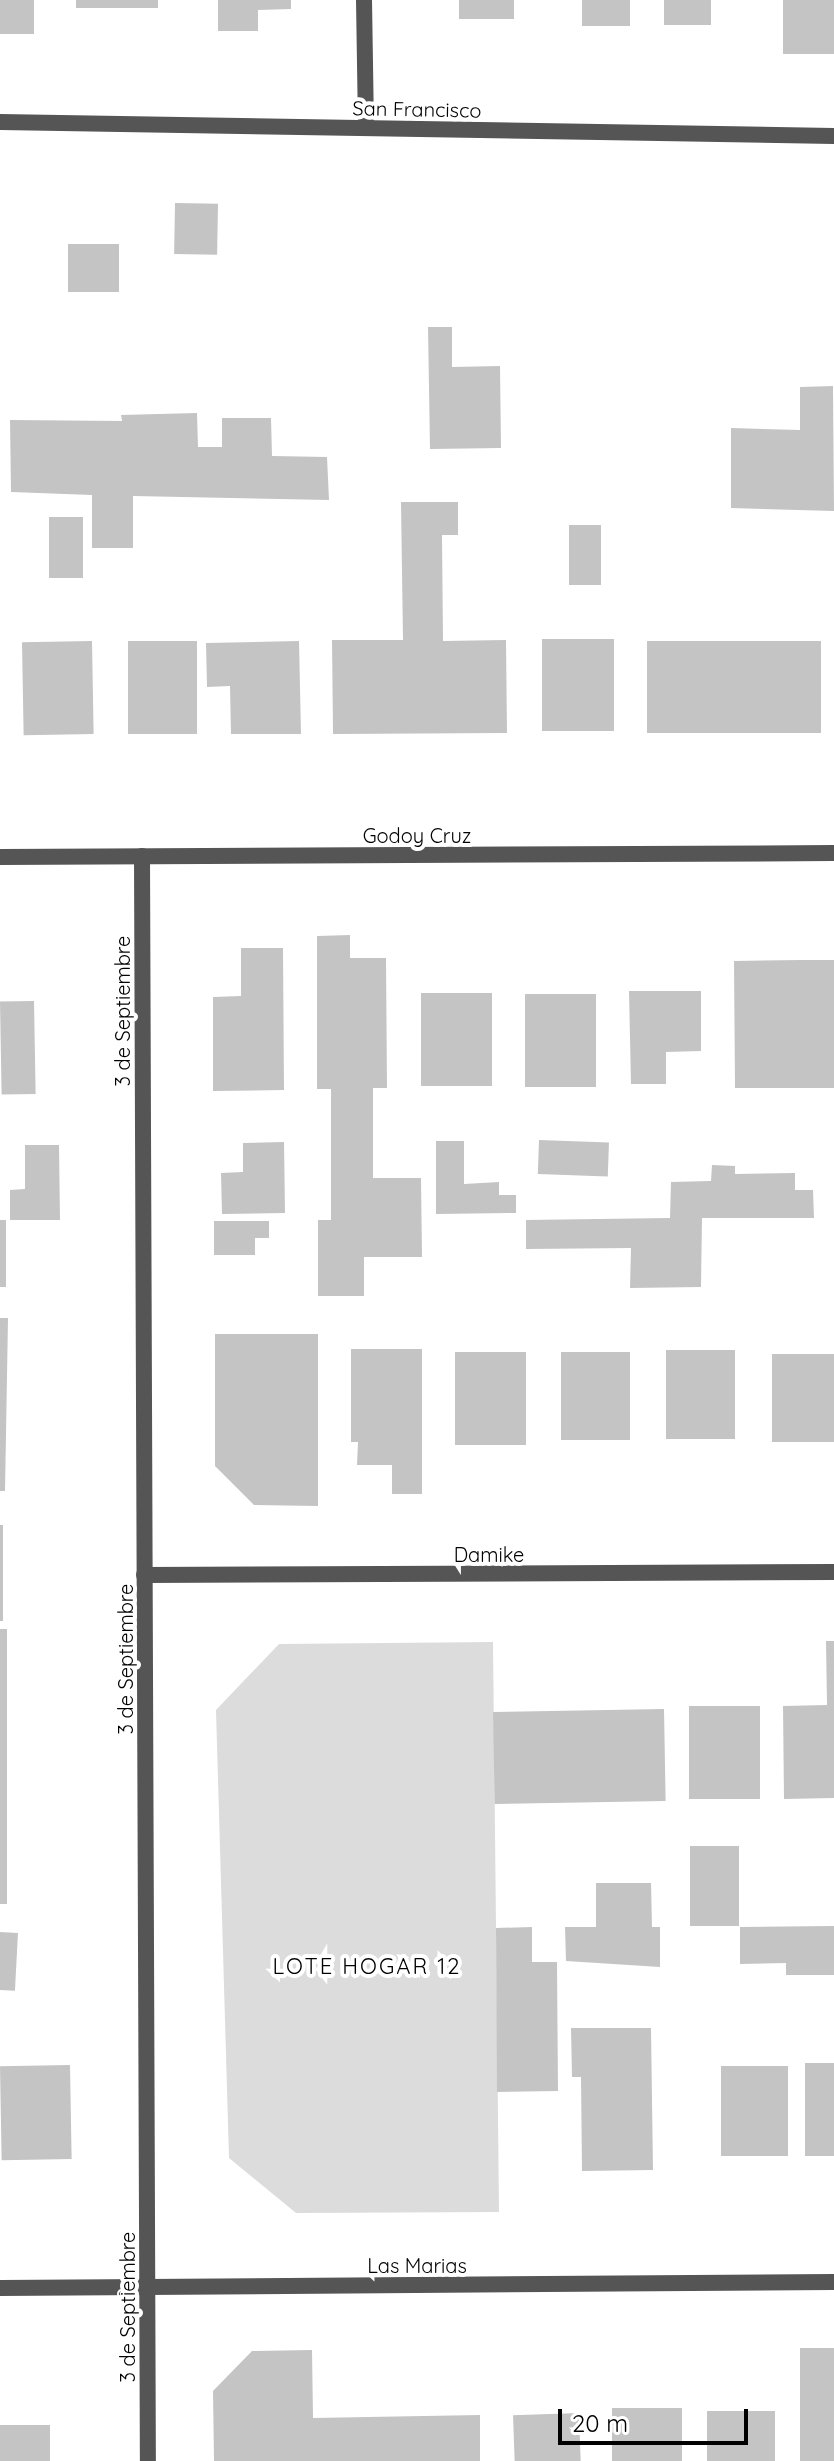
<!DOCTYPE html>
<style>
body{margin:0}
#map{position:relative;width:834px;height:2461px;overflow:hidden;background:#fff;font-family:Quicksand,sans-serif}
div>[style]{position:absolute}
.green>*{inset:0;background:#dcdcdc}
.building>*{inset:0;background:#c4c4c4;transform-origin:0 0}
.minor>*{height:16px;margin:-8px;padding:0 8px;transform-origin:8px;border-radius:8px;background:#555}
span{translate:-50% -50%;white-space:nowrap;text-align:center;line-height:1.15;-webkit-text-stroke:8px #fff;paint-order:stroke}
.street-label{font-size:20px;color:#000}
.neighbourhood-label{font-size:22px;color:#000;letter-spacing:2px}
.scale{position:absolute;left:558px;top:2409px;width:190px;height:36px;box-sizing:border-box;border:4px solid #000;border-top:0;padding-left:10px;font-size:24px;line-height:28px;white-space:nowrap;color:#000;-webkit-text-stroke:6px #fff;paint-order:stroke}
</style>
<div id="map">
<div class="green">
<div style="clip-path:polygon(493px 1642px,499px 2212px,296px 2213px,229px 2158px,216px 1710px,279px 1644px)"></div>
</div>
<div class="building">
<div style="left:0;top:0;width:34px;height:34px"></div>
<div style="left:76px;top:0;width:82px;height:8px"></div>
<div style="clip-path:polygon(218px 0,291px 0,291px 9px,258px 10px,258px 31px,218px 31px)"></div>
<div style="left:459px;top:0;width:55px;height:19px"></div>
<div style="left:582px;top:0;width:48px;height:26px"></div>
<div style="left:664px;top:0;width:47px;height:25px"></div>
<div style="left:783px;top:0;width:51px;height:54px"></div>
<div style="left:175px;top:203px;width:43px;height:51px;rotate:1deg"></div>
<div style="left:119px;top:244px;width:48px;height:51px;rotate:90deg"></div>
<div style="clip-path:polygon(428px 327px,452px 327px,452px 367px,500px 366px,501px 448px,430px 449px)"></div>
<div style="clip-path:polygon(833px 386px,834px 511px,731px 508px,731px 428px,800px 430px,800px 387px)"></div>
<div style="clip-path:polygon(197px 413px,198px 447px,222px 447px,222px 418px,271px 418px,272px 456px,327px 457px,329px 500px,133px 496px,133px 548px,92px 548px,92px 495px,11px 492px,10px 420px,122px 421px,121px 415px)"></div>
<div style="clip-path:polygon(401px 502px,458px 502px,458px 535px,442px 535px,443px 641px,506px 640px,507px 733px,333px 734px,332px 640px,403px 640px)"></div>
<div style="left:49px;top:517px;width:34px;height:61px"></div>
<div style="left:569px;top:525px;width:32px;height:60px"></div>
<div style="left:614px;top:639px;width:92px;height:72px;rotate:90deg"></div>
<div style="left:92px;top:641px;width:93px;height:70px;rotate:89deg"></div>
<div style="left:128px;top:641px;width:69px;height:93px"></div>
<div style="clip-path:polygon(299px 641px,301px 734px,231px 734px,230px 686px,207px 687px,206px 643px)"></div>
<div style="left:647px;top:641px;width:174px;height:92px"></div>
<div style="clip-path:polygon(350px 935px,350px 958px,386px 958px,387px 1088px,373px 1088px,373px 1178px,421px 1178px,422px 1257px,364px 1257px,364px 1296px,318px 1296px,318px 1220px,331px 1220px,331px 1089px,317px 1089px,317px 936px)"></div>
<div style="clip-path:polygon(241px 948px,283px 948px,284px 1090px,213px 1091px,213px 997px,241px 996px)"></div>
<div style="clip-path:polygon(802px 960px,834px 960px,834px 1088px,735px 1088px,734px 961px)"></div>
<div style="clip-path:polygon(629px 991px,701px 991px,701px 1051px,666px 1052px,666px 1084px,631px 1084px)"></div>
<div style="left:421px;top:993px;width:71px;height:93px"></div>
<div style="left:525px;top:994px;width:71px;height:93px"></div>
<div style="left:34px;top:1001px;width:93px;height:34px;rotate:89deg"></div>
<div style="left:539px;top:1140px;width:70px;height:34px;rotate:2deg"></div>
<div style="clip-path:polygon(436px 1141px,464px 1141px,464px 1184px,499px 1182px,499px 1195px,516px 1195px,516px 1213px,436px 1214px)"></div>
<div style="clip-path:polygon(284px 1142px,285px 1213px,222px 1214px,221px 1173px,243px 1172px,243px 1143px)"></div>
<div style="clip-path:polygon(25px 1145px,59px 1145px,60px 1220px,10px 1220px,10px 1190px,25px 1189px)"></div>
<div style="clip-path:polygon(712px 1165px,735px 1166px,735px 1174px,795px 1173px,795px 1190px,813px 1190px,814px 1218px,702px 1218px,701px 1287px,630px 1288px,631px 1248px,526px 1249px,526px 1220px,670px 1218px,671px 1182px,711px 1181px)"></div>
<div style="left:0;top:1220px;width:6px;height:67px"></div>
<div style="clip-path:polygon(214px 1221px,269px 1221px,269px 1238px,255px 1238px,255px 1255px,214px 1255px)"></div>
<div style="clip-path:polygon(0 1318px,8px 1318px,5px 1491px,0 1491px)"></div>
<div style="clip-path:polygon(215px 1334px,318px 1334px,318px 1506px,254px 1505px,215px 1466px)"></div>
<div style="clip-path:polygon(351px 1349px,422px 1349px,422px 1494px,392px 1494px,392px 1465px,357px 1465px,358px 1442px,351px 1442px)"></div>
<div style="left:666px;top:1350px;width:69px;height:89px"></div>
<div style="left:455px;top:1352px;width:71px;height:93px"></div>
<div style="left:561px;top:1352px;width:69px;height:88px"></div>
<div style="left:772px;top:1354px;width:62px;height:88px"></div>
<div style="left:0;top:1525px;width:3px;height:96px"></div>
<div style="left:0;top:1629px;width:7px;height:275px"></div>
<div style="clip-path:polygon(826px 1641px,834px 1641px,834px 1798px,784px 1799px,783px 1706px,827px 1705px)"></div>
<div style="left:760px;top:1706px;width:93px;height:71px;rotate:90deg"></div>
<div style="left:664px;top:1709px;width:92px;height:171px;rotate:89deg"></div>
<div style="left:690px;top:1846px;width:49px;height:80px"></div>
<div style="clip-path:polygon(596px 1883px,651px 1883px,652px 1927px,660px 1927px,660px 1967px,566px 1961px,565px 1927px,596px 1927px)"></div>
<div style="clip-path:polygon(834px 1926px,834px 1975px,786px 1975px,786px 1963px,740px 1964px,740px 1927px)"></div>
<div style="clip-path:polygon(532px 1927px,532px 1962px,557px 1962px,558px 2091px,497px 2092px,496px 1928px)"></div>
<div style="left:0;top:1932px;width:18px;height:58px;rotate:3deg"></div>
<div style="clip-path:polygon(571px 2028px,651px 2028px,653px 2170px,582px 2171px,581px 2077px,572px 2077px)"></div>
<div style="left:805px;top:2063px;width:29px;height:93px"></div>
<div style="left:70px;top:2065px;width:94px;height:70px;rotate:89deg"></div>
<div style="left:788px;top:2066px;width:90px;height:67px;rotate:90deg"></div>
<div style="left:800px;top:2348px;width:34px;height:113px"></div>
<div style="clip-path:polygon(312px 2350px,313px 2418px,480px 2415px,480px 2461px,214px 2461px,213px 2391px,252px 2351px)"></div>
<div style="left:682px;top:2408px;width:53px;height:70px;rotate:90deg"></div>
<div style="left:707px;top:2411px;width:68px;height:50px"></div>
<div style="left:579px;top:2413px;width:48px;height:66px;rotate:88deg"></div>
<div style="left:50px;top:2425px;width:36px;height:50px;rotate:90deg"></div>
</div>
<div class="minor">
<div style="left:364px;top:0;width:128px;rotate:89.1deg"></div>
<div style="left:0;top:122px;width:834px;rotate:0.96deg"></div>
<div style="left:142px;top:856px;width:1605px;rotate:89.79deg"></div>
<div style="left:0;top:857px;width:834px;rotate:-0.27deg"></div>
<div style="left:144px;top:1575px;width:690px;rotate:-0.25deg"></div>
<div style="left:0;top:2288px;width:834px;rotate:-0.41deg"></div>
</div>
<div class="street-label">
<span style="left:417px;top:109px;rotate:1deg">San Francisco</span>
<span style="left:417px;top:835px">Godoy Cruz</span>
<span style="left:122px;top:1011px;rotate:-90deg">3 de Septiembre</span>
<span style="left:489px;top:1554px">Damike</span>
<span style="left:125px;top:1659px;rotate:-90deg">3 de Septiembre</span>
<span style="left:417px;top:2265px">Las Marias</span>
<span style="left:127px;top:2307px;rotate:-90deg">3 de Septiembre</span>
</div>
<div class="neighbourhood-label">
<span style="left:367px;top:1967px">LOTE HOGAR 12</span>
</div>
<div class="scale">20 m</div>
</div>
